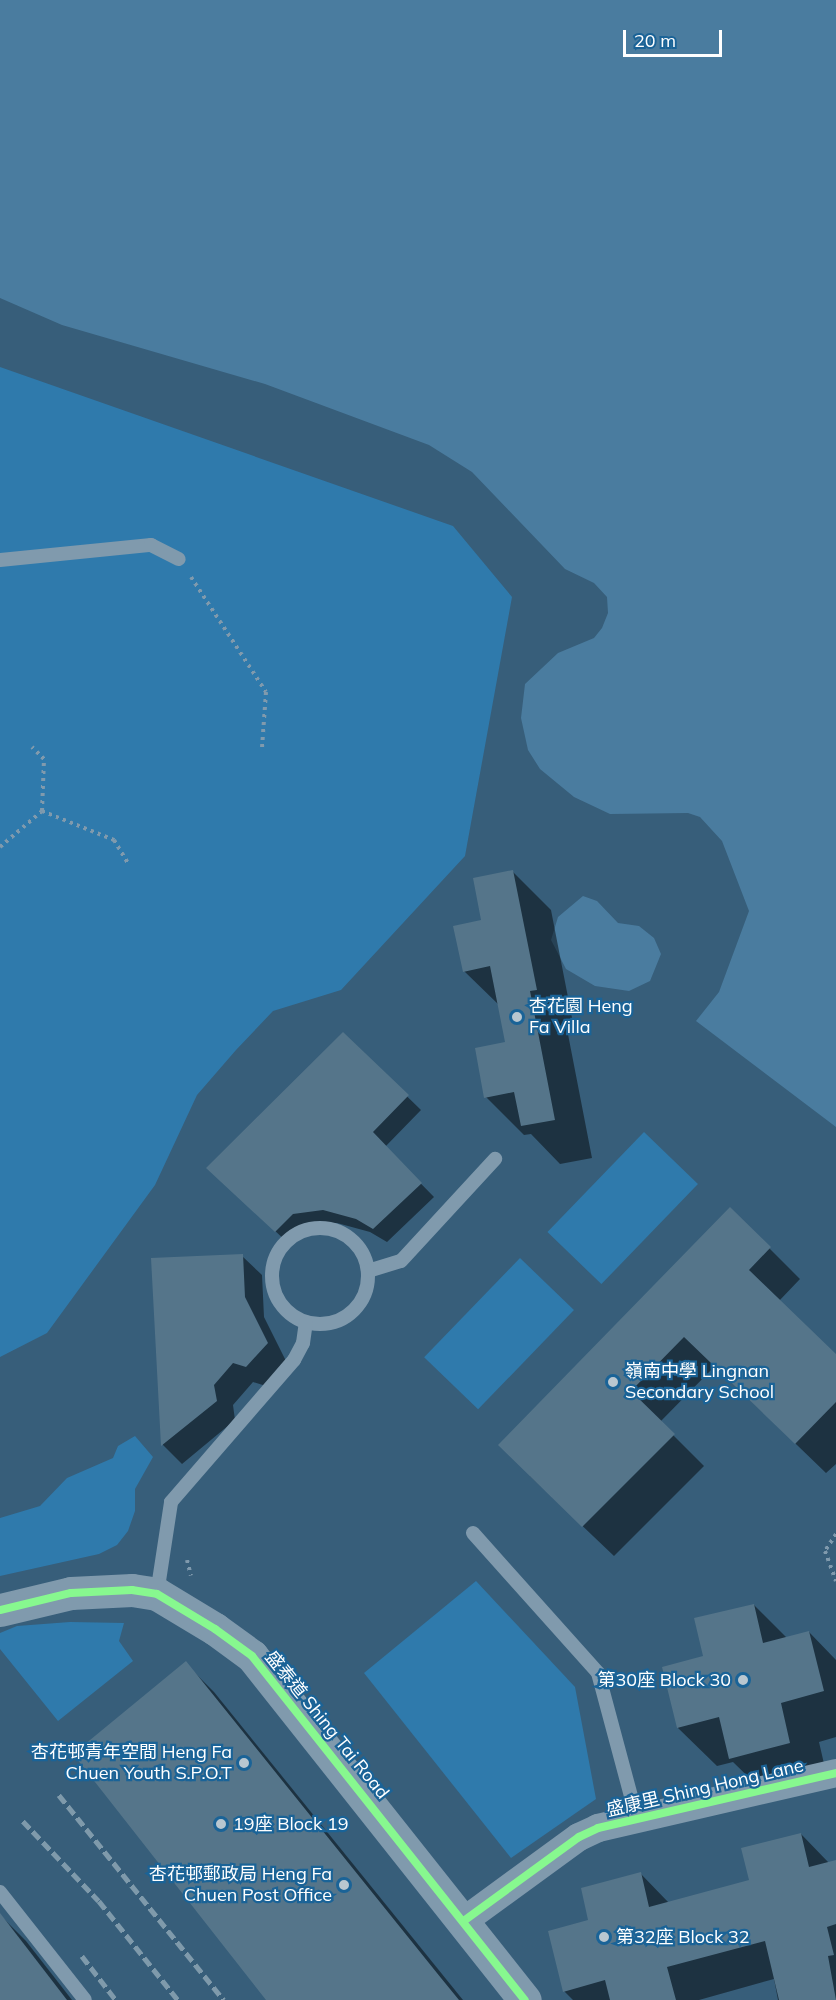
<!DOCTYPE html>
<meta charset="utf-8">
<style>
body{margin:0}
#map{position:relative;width:836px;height:2000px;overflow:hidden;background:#375e7a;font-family:Mulish,"Noto Sans TC",sans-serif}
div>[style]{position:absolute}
.green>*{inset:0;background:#2f7aac;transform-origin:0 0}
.water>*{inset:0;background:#4a7c9f}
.shadow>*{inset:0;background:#0007}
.building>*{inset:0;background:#55758a}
.path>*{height:4px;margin-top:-2px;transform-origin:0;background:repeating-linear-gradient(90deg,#809aad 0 3px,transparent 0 7.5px)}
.service>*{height:14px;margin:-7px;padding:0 7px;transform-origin:7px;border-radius:7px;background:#809aad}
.service>.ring{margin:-7px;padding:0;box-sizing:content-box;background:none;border:14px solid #809aad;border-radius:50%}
.minor>*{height:28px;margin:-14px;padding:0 14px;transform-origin:14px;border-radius:14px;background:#809aad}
.tertiary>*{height:33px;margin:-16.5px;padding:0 16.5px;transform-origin:16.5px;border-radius:16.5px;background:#809aad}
.rail>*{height:4.5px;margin-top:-2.25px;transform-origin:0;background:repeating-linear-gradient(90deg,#7f9aab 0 10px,transparent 0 14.5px)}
.cycleway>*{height:8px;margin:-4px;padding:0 4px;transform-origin:4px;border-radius:4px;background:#87f88f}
.dots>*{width:16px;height:16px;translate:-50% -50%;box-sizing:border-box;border:3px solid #1a6397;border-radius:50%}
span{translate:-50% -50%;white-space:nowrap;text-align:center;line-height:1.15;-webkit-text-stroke:4.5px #1a6397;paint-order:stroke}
.poi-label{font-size:18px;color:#fff}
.left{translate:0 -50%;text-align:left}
.right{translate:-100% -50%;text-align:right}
.street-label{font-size:18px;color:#fff}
.scale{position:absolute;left:623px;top:30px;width:99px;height:27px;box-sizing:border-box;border:3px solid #fff;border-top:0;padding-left:8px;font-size:18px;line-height:21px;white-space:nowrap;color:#fff;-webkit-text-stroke:4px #1a6397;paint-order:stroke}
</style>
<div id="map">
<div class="green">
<div style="clip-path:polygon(0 367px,453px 526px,512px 597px,465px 856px,341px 990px,273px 1011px,236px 1050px,197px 1095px,155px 1185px,47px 1333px,0 1357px)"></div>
<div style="left:644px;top:1132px;width:75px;height:139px;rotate:44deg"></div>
<div style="left:520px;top:1258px;width:75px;height:138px;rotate:44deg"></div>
<div style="clip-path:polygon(135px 1436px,153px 1457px,135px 1489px,135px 1511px,128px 1531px,117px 1545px,99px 1554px,0 1576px,0 1518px,40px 1506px,67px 1478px,113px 1458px,118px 1446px)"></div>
<div style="clip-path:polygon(476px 1581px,575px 1687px,596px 1799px,511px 1858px,364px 1673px)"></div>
<div style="clip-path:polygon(70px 1622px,124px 1623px,119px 1641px,133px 1661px,58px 1721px,0 1649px,0 1633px,17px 1626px)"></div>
</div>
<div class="water">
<div style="clip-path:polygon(0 0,836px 0,836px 1127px,696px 1021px,719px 992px,749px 911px,722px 841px,700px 817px,688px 813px,610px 814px,574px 797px,540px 769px,528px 750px,521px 718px,525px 684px,558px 653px,594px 638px,602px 628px,608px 613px,607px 597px,594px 583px,565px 569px,472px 472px,429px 445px,265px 384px,62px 325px,0 298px)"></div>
<div style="clip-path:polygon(583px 896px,597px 901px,618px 923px,639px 926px,654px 938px,661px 954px,650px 981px,629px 991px,595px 986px,566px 969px,551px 940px,558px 917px)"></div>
</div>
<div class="shadow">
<div style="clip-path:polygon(513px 872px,551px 910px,574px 1028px,567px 1029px,592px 1158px,560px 1164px,531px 1134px,524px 1135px,486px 1097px,507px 1044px,500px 1006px,464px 971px,483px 922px)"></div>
<div style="clip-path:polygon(343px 1034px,421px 1110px,385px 1147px,434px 1197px,387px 1242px,370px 1232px,337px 1223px,306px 1226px,289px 1244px,222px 1181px)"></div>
<div style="clip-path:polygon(730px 1209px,800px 1279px,779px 1301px,836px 1356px,836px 1464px,826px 1473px,715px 1366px,660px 1422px,704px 1466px,614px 1556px,530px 1476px)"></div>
<div style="clip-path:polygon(242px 1256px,262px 1275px,264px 1317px,287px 1363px,266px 1386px,253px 1382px,233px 1405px,235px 1420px,182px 1464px,163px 1445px,153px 1260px)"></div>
<div style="clip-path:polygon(754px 1605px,787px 1638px,809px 1632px,836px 1660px,836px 1737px,819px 1742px,828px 1781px,769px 1797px,733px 1762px,717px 1766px,678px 1728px,704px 1657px)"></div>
<div style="clip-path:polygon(185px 1663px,214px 1692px,463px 2000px,268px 2000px)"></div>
<div style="clip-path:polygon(801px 1834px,829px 1863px,836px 1861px,836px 2000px,778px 2000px,774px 1979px,699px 2000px,573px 2000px,564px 1991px,590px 1921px,640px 1873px,669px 1903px,751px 1881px)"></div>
<div style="clip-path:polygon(0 1915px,26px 1941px,72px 2000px,0 2000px)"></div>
</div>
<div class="building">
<div style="clip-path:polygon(513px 870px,537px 990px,530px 991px,555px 1120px,521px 1126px,514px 1092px,484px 1098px,475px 1048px,505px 1042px,490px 966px,463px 972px,453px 926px,481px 920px,473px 878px)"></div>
<div style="clip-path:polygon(343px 1032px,409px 1095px,373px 1132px,422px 1183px,373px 1229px,356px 1219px,323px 1210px,293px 1214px,275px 1232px,206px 1168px)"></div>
<div style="clip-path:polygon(730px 1207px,771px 1247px,749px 1270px,836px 1354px,836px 1402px,795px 1444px,684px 1337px,631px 1391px,675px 1434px,582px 1527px,498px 1445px)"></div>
<div style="clip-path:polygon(243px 1254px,245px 1297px,268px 1343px,246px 1367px,233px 1363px,214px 1385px,217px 1401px,161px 1446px,151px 1258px)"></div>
<div style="clip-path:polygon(754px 1604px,763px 1643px,809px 1631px,824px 1691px,781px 1703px,790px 1743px,729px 1759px,719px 1717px,677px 1728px,662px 1667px,703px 1656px,694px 1618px)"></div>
<div style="clip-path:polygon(186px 1661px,441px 1978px,459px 2000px,266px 2000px,73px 1754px)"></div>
<div style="clip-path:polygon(801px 1833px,809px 1867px,836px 1860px,836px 1924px,827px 1927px,834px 1955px,828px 1956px,836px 2000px,779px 2000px,765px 1941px,667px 1967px,676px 2000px,610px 2000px,605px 1980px,563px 1992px,548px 1931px,588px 1920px,581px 1888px,641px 1872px,649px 1907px,749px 1880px,741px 1848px)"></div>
<div style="clip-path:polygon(0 1913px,67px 2000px,0 2000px)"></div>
</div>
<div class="path">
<div style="left:191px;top:577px;width:137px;rotate:56.9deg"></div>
<div style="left:266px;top:692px;width:56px;rotate:94.1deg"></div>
<div style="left:42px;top:811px;width:78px;rotate:21.9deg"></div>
<div style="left:114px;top:840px;width:27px;rotate:59deg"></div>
<div style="left:0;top:847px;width:55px;rotate:-40.6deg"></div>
<div style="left:42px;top:811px;width:52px;rotate:-87.8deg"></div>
<div style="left:44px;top:759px;width:17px;rotate:-135deg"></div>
<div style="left:836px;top:1534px;width:20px;rotate:123deg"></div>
<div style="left:825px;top:1551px;width:32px;rotate:70deg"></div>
<div style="left:187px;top:1560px;width:16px;rotate:76deg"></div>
</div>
<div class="service">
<div style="left:0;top:560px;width:152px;rotate:-5.7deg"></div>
<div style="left:151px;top:545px;width:31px;rotate:27deg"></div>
<div class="ring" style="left:272px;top:1228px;width:82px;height:82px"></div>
<div style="left:368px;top:1271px;width:34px;rotate:-17deg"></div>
<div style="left:401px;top:1261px;width:139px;rotate:-47.3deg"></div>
<div style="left:473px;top:1533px;width:188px;rotate:48.2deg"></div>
<div style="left:598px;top:1673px;width:151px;rotate:75deg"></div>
<div style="left:157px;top:1594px;width:93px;rotate:-81.3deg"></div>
<div style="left:171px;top:1502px;width:188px;rotate:-49.1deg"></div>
<div style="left:294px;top:1360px;width:19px;rotate:-62deg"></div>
<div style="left:303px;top:1343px;width:21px;rotate:-82deg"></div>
<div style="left:0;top:1892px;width:137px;rotate:51.8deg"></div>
</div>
<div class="minor">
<div style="left:465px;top:1920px;width:141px;rotate:-36.1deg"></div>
<div style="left:579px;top:1837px;width:21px;rotate:-25deg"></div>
<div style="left:598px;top:1828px;width:244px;rotate:-13deg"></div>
</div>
<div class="tertiary">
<div style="left:0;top:1610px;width:73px;rotate:-13.5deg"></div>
<div style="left:71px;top:1593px;width:61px;rotate:-2.8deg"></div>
<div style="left:132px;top:1590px;width:25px;rotate:9deg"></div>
<div style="left:157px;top:1594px;width:68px;rotate:31.1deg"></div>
<div style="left:215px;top:1629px;width:46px;rotate:36.1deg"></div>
<div style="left:252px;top:1656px;width:439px;rotate:51.6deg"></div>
</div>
<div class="rail">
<div style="left:59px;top:1795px;width:263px;rotate:51.2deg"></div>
<div style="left:23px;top:1821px;width:110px;rotate:46.5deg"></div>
<div style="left:99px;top:1901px;width:127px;rotate:51.4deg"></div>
<div style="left:82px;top:1956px;width:56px;rotate:52.3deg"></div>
</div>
<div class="cycleway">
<div style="left:0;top:1610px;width:73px;rotate:-13.5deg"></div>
<div style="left:71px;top:1593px;width:61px;rotate:-2.8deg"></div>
<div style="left:132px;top:1590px;width:25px;rotate:9deg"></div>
<div style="left:157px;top:1594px;width:68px;rotate:31.1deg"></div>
<div style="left:215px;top:1629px;width:46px;rotate:36.1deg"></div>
<div style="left:252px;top:1656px;width:439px;rotate:51.6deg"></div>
<div style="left:465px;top:1920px;width:141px;rotate:-36.1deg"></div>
<div style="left:579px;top:1837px;width:21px;rotate:-25deg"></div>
<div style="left:598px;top:1828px;width:244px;rotate:-13deg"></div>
</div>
<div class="dots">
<div style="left:517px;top:1017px;background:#b9c7d0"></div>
<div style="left:613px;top:1382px;background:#b9c7d0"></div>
<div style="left:743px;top:1680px;background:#b9c7d0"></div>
<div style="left:244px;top:1763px;background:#b9c7d0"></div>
<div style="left:221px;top:1824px;background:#b9c7d0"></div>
<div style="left:344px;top:1885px;background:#b9c7d0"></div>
<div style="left:604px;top:1937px;background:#b9c7d0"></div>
</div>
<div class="poi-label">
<span class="left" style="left:529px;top:1017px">杏花園 Heng<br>Fa Villa</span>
<span class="left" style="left:625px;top:1382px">嶺南中學 Lingnan<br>Secondary School</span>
<span class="right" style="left:731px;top:1680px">第30座 Block 30</span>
<span class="right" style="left:232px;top:1763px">杏花邨青年空間 Heng Fa<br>Chuen Youth S.P.O.T</span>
<span class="left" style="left:233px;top:1824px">19座 Block 19</span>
<span class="right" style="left:332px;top:1885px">杏花邨郵政局 Heng Fa<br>Chuen Post Office</span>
<span class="left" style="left:616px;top:1937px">第32座 Block 32</span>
</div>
<div class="street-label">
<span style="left:327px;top:1725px;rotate:51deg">盛泰道 Shing Tai Road</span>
<span style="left:705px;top:1788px;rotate:-13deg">盛康里 Shing Hong Lane</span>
</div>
<div class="scale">20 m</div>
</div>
